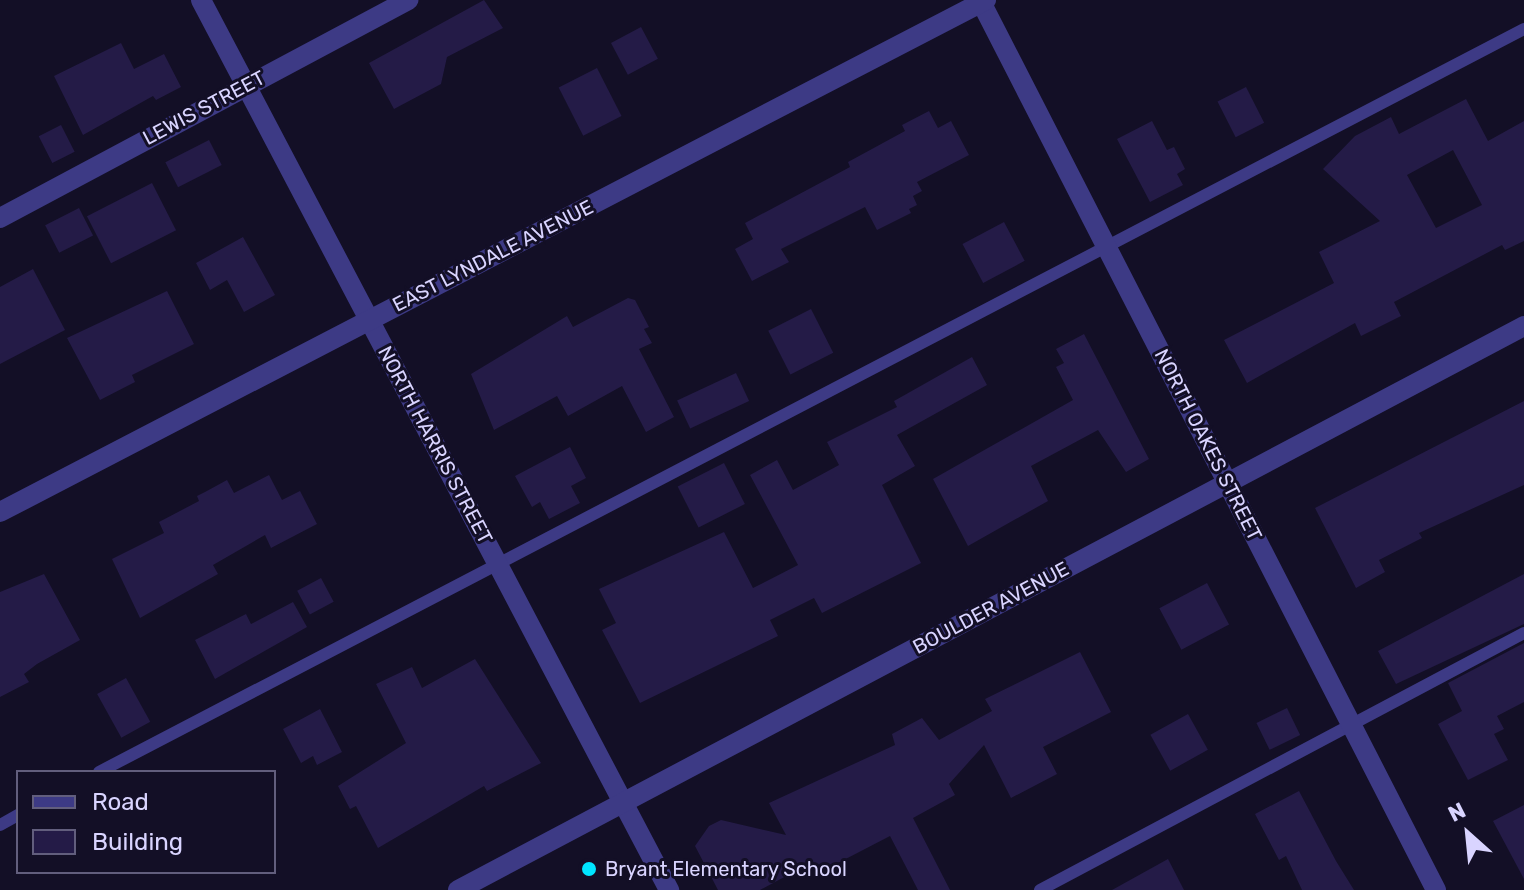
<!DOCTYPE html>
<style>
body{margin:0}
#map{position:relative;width:1524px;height:890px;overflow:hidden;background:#130f26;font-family:Rubik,sans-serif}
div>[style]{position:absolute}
.building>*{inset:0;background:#241b47;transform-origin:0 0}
.lane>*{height:12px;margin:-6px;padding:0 6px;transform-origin:6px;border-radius:6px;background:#3d3a85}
.street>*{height:20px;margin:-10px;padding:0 10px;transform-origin:10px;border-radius:10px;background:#3d3a85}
.dots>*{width:22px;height:22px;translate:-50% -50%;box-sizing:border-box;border:4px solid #130f26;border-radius:50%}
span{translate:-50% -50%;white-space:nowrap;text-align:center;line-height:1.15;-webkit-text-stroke:6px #130f26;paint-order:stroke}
.street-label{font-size:20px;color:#d9d4ff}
.poi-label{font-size:20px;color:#d9d4ff}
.left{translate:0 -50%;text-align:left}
.legend{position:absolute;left:16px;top:770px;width:260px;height:104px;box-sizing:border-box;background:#130f26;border:2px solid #625e7d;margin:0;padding:10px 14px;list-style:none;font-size:24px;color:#d9d4ff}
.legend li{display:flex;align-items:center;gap:16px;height:40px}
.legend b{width:40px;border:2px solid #625e7d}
.north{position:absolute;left:1428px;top:794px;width:80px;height:80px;-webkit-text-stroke:6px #130f26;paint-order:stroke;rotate:333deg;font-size:22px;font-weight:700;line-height:32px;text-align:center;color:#d9d4ff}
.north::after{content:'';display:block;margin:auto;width:28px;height:36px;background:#d9d4ff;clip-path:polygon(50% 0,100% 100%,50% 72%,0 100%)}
</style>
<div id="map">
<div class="building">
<div style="clip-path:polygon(484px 0,503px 28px,447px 57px,441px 84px,394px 109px,369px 63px)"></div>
<div style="left:641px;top:27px;width:36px;height:34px;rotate:62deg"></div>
<div style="clip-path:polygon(121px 43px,134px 69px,164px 54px,181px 87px,156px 100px,153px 96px,83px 135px,54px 76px)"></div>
<div style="left:597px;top:68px;width:54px;height:43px;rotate:63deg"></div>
<div style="left:1246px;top:87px;width:40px;height:32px;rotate:63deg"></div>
<div style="clip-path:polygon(evenodd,1466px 99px,1488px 141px,1524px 121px,1524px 241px,1505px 250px,1502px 245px,1394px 302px,1401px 316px,1361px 336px,1355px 323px,1247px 383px,1224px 340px,1334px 283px,1319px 252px,1380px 221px,1323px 169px,1355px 136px,1391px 117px,1399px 134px,1466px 99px,1453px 150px,1482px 205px,1436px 228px,1407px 175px,1453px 150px)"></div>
<div style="clip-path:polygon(929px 111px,938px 128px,951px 121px,969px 155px,917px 182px,922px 191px,913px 196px,917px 205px,909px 209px,911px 213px,877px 230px,865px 207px,781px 249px,789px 262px,752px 281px,735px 249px,753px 239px,745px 223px,850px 167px,848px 162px,905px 131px,902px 125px)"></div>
<div style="clip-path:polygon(1152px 121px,1167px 150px,1174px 147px,1185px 169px,1177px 174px,1183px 185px,1150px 202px,1117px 139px)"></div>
<div style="left:61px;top:125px;width:30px;height:25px;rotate:63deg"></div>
<div style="left:209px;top:140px;width:28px;height:49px;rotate:63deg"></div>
<div style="left:152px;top:183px;width:53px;height:73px;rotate:63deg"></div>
<div style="left:79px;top:208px;width:31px;height:38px;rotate:63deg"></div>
<div style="left:1004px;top:222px;width:44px;height:47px;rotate:62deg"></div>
<div style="clip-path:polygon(243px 237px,275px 295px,244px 312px,227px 280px,210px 290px,196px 263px)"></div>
<div style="clip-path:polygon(33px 269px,65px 330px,0 364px,0 287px)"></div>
<div style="clip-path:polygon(167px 291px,194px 344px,132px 375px,135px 382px,100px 400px,67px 338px)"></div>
<div style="clip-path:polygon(628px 298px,635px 300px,649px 327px,644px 329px,652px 343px,639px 349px,674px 417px,646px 432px,622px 386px,568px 416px,557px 396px,494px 430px,471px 374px,567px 316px,573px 327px)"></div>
<div style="left:811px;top:309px;width:49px;height:48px;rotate:63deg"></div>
<div style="clip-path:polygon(1084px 334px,1149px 459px,1126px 472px,1098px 430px,1031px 466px,1048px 501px,968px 546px,933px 479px,1073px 400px,1056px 367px,1064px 363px,1056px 349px)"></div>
<div style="clip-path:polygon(972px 357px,987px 385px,897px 435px,915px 466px,882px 485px,921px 563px,822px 613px,814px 598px,770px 620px,778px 636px,640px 703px,602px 630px,616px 623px,599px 589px,724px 532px,753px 588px,798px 565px,750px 475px,777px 460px,793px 490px,839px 465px,827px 442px,897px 407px,894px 401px)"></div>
<div style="left:736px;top:373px;width:31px;height:65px;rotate:65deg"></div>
<div style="clip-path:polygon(1524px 401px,1524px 485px,1419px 533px,1422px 538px,1379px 560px,1385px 572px,1356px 588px,1315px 508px)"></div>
<div style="clip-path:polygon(570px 447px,586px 478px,571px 486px,580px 503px,549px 519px,540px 502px,532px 507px,515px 476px)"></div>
<div style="left:724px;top:463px;width:46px;height:52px;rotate:63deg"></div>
<div style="clip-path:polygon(269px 475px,282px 500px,300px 491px,317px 524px,271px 548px,265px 535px,213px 565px,218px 574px,140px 618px,112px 559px,164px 533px,159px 522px,199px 501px,197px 496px,205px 492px,227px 480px,234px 493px)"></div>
<div style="clip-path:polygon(44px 574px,80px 640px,37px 664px,24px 674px,29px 682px,0 697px,0 592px)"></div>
<div style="clip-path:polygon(1524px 574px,1524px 624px,1396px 684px,1378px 651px)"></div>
<div style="left:321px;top:578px;width:27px;height:27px;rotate:62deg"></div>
<div style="left:1207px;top:583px;width:47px;height:54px;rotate:62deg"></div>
<div style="clip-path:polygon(293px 602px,307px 627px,215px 679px,195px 640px,246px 614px,251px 624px)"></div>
<div style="clip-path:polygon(1524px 643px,1524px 702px,1497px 716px,1504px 729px,1494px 734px,1508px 760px,1468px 780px,1438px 724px,1462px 711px,1448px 683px)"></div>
<div style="clip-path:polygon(1080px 652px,1111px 712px,1043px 747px,1057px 774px,1011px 798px,984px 745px,949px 784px,955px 795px,913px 818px,950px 890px,918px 890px,890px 836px,809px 878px,803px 867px,760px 890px,718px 890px,695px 846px,709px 826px,721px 820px,786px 835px,769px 803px,895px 745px,892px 734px,922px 718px,939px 740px,992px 711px,985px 699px)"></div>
<div style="clip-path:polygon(475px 659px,541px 763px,487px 791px,484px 786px,378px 848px,356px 806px,350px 809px,338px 786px,406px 743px,376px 684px,412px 667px,422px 688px)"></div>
<div style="left:126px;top:678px;width:50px;height:33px;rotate:61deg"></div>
<div style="left:1287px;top:708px;width:30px;height:34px;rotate:64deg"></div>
<div style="clip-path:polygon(320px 709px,342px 752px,317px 765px,313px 756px,301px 763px,283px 729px)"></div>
<div style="left:1188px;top:714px;width:41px;height:43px;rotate:61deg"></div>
<div style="clip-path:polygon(1299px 791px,1336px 861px,1354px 890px,1302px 890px,1286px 856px,1279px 860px,1255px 814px)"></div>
<div style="clip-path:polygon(1524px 805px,1524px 879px,1493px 821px)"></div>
<div style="clip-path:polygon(1168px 859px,1184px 890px,1112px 890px)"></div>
</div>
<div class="lane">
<div style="left:99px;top:772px;width:1607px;rotate:-27.54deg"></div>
<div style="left:0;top:825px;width:21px;rotate:-29deg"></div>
<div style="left:1040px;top:890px;width:548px;rotate:-27.97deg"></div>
</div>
<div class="street">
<div style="left:201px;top:0;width:1006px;rotate:62.26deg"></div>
<div style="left:980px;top:0;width:1000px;rotate:62.87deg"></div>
<div style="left:0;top:218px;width:463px;rotate:-28.1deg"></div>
<div style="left:0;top:512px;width:1111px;rotate:-27.44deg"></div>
<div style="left:458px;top:890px;width:1206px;rotate:-27.88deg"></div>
</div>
<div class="dots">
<div style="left:589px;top:869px;background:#00e5ff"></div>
</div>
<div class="street-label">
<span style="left:204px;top:108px;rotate:-28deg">LEWIS STREET</span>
<span style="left:493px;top:256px;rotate:-27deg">EAST LYNDALE AVENUE</span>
<span style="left:435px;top:445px;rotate:62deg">NORTH HARRIS STREET</span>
<span style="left:1208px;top:445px;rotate:63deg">NORTH OAKES STREET</span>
<span style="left:991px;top:608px;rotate:-28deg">BOULDER AVENUE</span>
</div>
<div class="poi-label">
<span class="left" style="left:605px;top:869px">Bryant Elementary School</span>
</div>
<ul class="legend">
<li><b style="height:10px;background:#3d3a85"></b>Road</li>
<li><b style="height:22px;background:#241b47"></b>Building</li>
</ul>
<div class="north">N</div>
</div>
